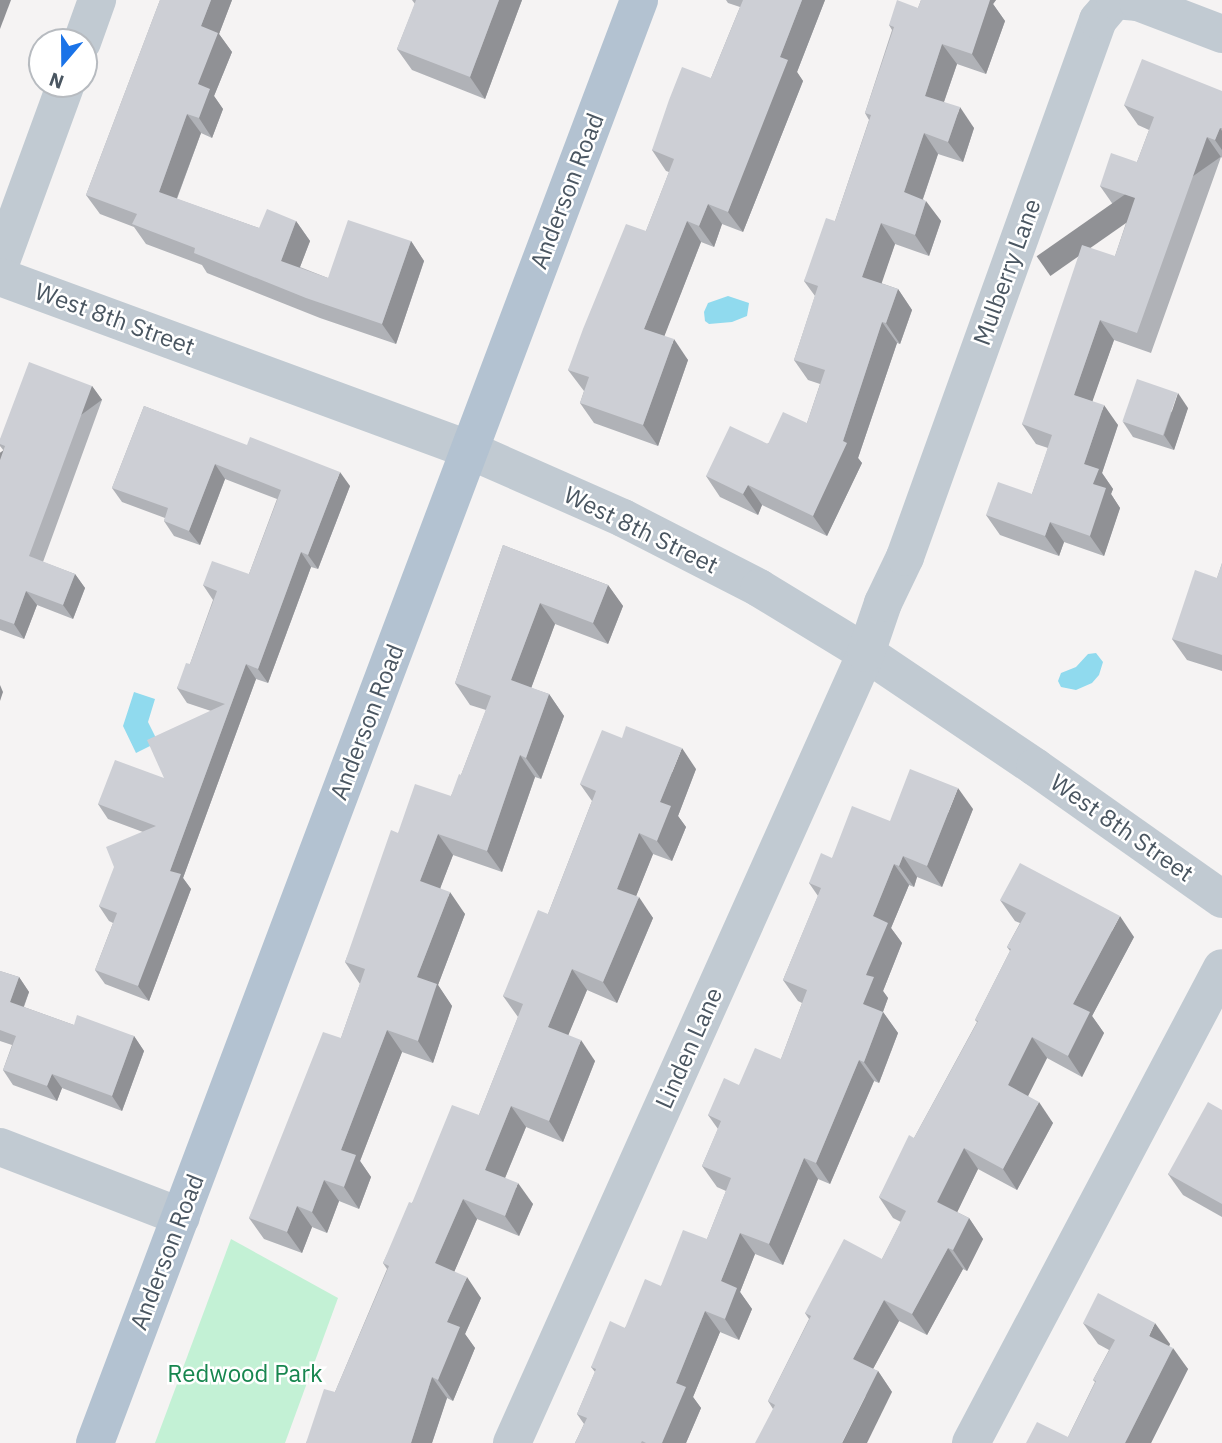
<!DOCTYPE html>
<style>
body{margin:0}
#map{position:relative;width:1222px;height:1443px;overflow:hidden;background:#f5f3f3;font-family:"IBM Plex Sans",sans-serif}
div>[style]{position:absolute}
.green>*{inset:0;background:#c3f1d5}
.water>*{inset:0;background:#90daee}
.minor>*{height:38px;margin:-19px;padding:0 19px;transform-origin:19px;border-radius:19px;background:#c1cad2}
.major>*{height:38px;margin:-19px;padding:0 19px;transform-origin:19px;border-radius:19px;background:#b3c2d1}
.wall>*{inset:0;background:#b0b2b7}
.shaded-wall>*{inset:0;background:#909195;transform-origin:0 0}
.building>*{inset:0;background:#cdcfd5;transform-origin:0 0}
span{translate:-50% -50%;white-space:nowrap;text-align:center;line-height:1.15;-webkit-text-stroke:5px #fff;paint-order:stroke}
.street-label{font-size:24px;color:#4a5661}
.park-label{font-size:24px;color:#17864f}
.north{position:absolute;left:28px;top:28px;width:70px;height:70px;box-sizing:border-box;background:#fff;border:2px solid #b7bbc0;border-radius:50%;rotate:200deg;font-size:19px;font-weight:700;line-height:28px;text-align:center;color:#4a5661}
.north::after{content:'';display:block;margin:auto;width:24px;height:32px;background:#1a73e8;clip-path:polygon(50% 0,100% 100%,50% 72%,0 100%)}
</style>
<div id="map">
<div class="green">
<div style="clip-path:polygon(231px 1239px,338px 1298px,285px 1443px,155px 1443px)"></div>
</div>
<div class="water">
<div style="clip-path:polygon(728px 296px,749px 303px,747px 316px,732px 322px,709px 324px,705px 321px,704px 312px,708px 303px)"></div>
<div style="clip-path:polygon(1096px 653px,1103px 662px,1099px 675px,1092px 683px,1076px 690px,1061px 687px,1058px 681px,1061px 673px,1076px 667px,1088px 654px)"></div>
<div style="clip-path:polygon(134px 692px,155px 699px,148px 722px,158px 742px,136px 753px,123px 726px)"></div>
</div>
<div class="minor">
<div style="left:82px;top:42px;width:45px;rotate:-70.3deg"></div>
<div style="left:0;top:264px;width:192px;rotate:-69.9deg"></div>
<div style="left:0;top:277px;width:500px;rotate:20.2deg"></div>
<div style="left:469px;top:450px;width:168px;rotate:23.8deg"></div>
<div style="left:623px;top:518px;width:153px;rotate:27.2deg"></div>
<div style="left:759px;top:588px;width:125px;rotate:31.3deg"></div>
<div style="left:866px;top:653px;width:204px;rotate:34deg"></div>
<div style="left:1035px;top:767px;width:229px;rotate:35.2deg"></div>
<div style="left:0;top:1147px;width:194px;rotate:21.1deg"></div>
<div style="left:512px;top:1443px;width:866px;rotate:-65.86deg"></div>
<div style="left:866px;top:653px;width:53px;rotate:-71.2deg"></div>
<div style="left:883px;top:603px;width:51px;rotate:-64.4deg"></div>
<div style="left:905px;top:557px;width:571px;rotate:-70.23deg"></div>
<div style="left:1098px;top:20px;width:26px;rotate:-50deg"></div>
<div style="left:1115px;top:0;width:23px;rotate:5deg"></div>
<div style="left:1138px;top:2px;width:90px;rotate:20.9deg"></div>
<div style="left:971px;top:1443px;width:537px;rotate:-62.15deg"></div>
</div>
<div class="major">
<div style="left:95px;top:1443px;width:1542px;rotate:-69.34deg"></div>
</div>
<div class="wall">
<div style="clip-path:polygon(160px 0,232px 0,219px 34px,232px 52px,214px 96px,223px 109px,212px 138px,201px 133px,177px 199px,259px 228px,296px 221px,310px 241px,300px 267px,328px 278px,411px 241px,424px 261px,396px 344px,320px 318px,207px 273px,202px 265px,146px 244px,134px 227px,100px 214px,86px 195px)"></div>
<div style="clip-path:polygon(412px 0,522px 0,485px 99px,412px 70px,397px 49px,415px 4px)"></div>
<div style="clip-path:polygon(726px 0,825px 0,797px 72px,803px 81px,743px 232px,722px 224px,714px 247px,701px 242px,664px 336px,688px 360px,658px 446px,594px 423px,580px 403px,584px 391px,568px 370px,646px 231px,669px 172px,666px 171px,652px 150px,711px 78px,740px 7px,728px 3px)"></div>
<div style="clip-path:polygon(921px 0,996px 0,993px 4px,1005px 21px,986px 74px,957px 64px,944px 102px,974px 128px,963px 162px,938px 154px,923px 199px,941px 221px,929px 256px,895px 244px,881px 283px,898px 289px,912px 310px,900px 344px,897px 343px,858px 458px,862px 463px,827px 536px,762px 505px,758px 515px,720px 497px,706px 476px,807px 423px,820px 384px,808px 380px,794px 360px,815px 296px,804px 281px,835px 221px,869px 120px,865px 113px,892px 30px,889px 25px,918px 8px)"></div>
<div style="clip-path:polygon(1222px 91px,1222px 158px,1221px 157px,1151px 353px,1114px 340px,1092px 401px,1118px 425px,1102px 473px,1113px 489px,1111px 494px,1120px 508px,1104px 556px,1064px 542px,1059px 556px,1000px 535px,986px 515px,1032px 494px,1048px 448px,1036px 444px,1022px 424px,1115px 256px,1130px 211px,1114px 206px,1100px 186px,1137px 162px,1149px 130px,1138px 125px,1124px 105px)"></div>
<div style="clip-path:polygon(92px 386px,102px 400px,43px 562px,75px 574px,85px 588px,73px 619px,37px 605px,24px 639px,0 630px,0 460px,4px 451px,0 446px,0 439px)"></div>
<div style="clip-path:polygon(144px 406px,350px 486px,318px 569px,311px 567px,268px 683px,256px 679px,183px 878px,191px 889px,149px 1001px,105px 984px,95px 970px,113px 923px,109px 921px,99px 906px,143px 832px,108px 819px,98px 804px,164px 778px,211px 711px,187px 703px,177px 688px,190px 664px,213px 600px,203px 585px,249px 574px,277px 499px,225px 479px,200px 545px,174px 536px,164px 521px,165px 518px,122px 502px,112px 488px)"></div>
<div style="clip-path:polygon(1188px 408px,1174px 450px,1133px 437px,1123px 422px)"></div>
<div style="clip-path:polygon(503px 545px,608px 585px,623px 606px,608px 644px,555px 624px,531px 688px,549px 694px,564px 716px,541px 779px,535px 777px,502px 872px,453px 855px,440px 888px,465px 914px,438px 985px,452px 1006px,433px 1063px,402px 1052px,360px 1161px,371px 1177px,359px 1209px,339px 1201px,327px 1233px,312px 1227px,302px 1253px,264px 1239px,249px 1218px,341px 1038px,360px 984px,345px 962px,398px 833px,451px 796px,461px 775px,486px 710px,470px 705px,455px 683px)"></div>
<div style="clip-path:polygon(1222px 563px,1222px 671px,1187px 660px,1172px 639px,1217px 578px)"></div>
<div style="clip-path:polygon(696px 769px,678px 816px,686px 827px,672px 861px,653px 854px,636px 896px,653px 918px,617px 1003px,587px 990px,568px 1035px,595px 1061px,563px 1142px,526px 1127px,505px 1178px,533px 1204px,519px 1236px,477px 1219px,454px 1272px,481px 1298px,465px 1334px,475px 1348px,453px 1401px,447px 1398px,432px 1443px,306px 1443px,335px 1392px,387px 1269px,383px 1263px,412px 1203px,479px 1115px,518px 1017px,503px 996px,548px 914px,592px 801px,580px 784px)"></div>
<div style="clip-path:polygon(973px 809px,942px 887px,917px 877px,914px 887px,909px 885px,891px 928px,902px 943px,883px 991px,888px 998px,883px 1012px,898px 1033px,879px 1083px,874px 1081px,830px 1184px,818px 1179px,783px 1265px,755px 1254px,740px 1292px,752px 1309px,739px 1340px,720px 1332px,693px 1397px,701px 1408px,686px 1443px,575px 1443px,584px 1424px,577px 1414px,595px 1372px,591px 1367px,661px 1286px,707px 1239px,726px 1191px,717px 1187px,702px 1166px,718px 1129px,708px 1115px,739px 1085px,781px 1059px,802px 1003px,798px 1001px,783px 980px,818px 896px,809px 883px,832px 858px,890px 821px)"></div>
<div style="clip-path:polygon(1000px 900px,1134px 937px,1092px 1016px,1104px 1033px,1082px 1077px,1047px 1058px,1028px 1096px,1053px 1123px,1017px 1190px,978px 1169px,957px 1212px,969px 1218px,983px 1239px,967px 1271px,963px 1269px,927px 1335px,899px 1321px,873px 1369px,878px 1371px,892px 1392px,773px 1409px,768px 1401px,809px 1319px,805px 1313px,882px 1259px,901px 1222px,893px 1218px,879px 1197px,914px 1138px,977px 1022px,975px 1020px,1010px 951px,1007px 947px,1020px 923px,1015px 921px)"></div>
<div style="clip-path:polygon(0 971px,19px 977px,29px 992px,24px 1007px,74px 1025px,134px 1036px,144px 1051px,122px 1111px,62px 1088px,57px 1101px,13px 1085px,3px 1070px,12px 1045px,0 1041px)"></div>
<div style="clip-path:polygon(1222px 1110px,1222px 1217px,1183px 1195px,1168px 1174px)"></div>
<div style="clip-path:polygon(1083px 1323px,1170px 1344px,1169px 1346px,1188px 1369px,1151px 1443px,1026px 1443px,1068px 1437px,1095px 1382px,1093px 1380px,1109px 1350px,1098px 1344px)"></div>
</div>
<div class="shaded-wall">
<div style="clip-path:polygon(0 0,11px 0,0 29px)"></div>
<div style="clip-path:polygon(211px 0,232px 0,219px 34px,232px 52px,214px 96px,223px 109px,212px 138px,199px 118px,198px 84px,201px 26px)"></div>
<div style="clip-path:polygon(499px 0,522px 0,485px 99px,470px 77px)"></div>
<div style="clip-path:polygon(802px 0,825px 0,797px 72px,803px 81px,743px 232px,728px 212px,780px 57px)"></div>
<div style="clip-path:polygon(976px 0,996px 0,993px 4px,1005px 21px,986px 74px,972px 54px)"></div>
<div style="clip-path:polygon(942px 44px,957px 64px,939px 116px,925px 96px)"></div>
<div style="clip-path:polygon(960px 107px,974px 128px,963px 162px,948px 142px)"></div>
<div style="clip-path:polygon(187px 114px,201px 133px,172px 211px,159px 192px)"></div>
<div style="clip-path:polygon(1220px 128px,1222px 131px,1222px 150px,1215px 140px)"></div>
<div style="clip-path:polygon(924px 133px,938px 154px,918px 213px,904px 192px)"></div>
<div style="left:1207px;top:137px;width:24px;height:208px;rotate:55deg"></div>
<div style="clip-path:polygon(926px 201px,941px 221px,929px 256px,915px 235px)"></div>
<div style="clip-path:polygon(708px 204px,722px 224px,714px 247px,699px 226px)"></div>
<div style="clip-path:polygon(296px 221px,310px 241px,295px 280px,281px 261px)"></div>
<div style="clip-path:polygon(687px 221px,701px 242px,659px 350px,644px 329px)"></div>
<div style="clip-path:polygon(881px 223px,895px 244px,877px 297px,862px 277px)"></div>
<div style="clip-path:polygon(411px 241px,424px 261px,396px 344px,382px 324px)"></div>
<div style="clip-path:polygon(898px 289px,912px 310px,900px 344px,886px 323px)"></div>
<div style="clip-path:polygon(1100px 320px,1114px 340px,1088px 414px,1074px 395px)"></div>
<div style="clip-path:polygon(882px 322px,897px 343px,858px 458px,862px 463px,827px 536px,813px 516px,843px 441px)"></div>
<div style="clip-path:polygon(674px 339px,688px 360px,658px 446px,643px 425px)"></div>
<div style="left:92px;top:386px;width:17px;height:181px;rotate:54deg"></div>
<div style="clip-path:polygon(1178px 393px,1188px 408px,1174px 450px,1164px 435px)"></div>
<div style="clip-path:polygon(1104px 405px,1118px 425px,1102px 473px,1113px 489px,1111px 494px,1120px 508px,1104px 556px,1090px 536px,1093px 484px,1084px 464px)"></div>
<div style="clip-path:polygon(215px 464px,225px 479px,200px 545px,189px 531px)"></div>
<div style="clip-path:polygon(340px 472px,350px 486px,318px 569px,308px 555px)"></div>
<div style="clip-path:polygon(748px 485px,762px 505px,758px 515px,743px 494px)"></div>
<div style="clip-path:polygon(1050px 522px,1064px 542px,1059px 556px,1045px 536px)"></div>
<div style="clip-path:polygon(301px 552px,311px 567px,268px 683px,258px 669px)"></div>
<div style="clip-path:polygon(75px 574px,85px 588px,73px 619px,63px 605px)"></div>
<div style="clip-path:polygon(608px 585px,623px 606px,608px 644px,593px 623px)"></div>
<div style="clip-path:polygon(26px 591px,37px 605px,24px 639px,14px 624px)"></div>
<div style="clip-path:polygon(540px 603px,555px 624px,526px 702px,511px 680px)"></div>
<div style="clip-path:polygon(246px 664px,256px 679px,183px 878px,191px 889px,149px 1001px,138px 986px,170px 871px)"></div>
<div style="clip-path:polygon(0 685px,3px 692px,0 701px)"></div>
<div style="clip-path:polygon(549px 694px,564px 716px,541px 779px,526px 758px)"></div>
<div style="clip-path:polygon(682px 748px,696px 769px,678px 816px,686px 827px,672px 861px,657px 841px,660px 802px)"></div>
<div style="clip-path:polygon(520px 755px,535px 777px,502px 872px,487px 851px)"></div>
<div style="clip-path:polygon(958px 788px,973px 809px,942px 887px,927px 866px)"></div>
<div style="clip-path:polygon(639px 833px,653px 854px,631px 909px,617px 889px)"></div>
<div style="clip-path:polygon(438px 834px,453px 855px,435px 902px,420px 881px)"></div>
<div style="clip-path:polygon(903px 856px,917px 877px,914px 887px,899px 866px)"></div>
<div style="clip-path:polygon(894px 864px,909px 885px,891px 928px,902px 943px,883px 991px,888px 998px,878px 1025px,863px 1004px,866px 975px,873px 916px)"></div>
<div style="clip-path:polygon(450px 892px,465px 914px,438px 985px,452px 1006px,433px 1063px,418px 1041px,417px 977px)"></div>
<div style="clip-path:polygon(639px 897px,653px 918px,617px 1003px,603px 982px)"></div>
<div style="clip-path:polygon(1120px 916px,1134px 937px,1092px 1016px,1104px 1033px,1082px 1077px,1068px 1056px,1073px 1004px)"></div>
<div style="clip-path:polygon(572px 969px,587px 990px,563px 1048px,548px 1027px)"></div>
<div style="clip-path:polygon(19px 977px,29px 992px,20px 1016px,10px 1002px)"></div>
<div style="clip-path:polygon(883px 1012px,898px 1033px,879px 1083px,864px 1062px)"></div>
<div style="clip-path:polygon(387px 1030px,402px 1052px,360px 1161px,371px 1177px,359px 1209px,344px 1187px,341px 1150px)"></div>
<div style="clip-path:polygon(134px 1036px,144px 1051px,122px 1111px,112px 1096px)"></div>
<div style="clip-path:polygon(1032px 1037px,1047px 1058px,1023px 1106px,1008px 1085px)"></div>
<div style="clip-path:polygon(581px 1040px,595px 1061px,563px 1142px,549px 1121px)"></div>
<div style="clip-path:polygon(859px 1060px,874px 1081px,830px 1184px,816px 1163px)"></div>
<div style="clip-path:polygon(52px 1074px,62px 1088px,57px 1101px,47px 1086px)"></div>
<div style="clip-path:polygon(1039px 1102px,1053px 1123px,1017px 1190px,1003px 1169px)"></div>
<div style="clip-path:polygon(511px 1106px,526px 1127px,500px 1190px,485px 1170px)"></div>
<div style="clip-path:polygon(964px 1148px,978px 1169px,952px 1223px,937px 1202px)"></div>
<div style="clip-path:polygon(804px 1158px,818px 1179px,783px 1265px,769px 1244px)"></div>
<div style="clip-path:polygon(324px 1180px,339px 1201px,327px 1233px,312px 1212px)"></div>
<div style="clip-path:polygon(518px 1183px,533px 1204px,519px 1236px,505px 1216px)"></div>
<div style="clip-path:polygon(463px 1199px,477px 1219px,449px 1284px,435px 1263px)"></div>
<div style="clip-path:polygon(297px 1206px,312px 1227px,302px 1253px,287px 1232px)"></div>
<div style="clip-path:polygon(969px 1218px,983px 1239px,967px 1271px,953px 1250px)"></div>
<div style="clip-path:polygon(740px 1233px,755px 1254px,740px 1292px,752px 1309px,739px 1340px,725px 1319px,721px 1281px)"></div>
<div style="clip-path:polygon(948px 1248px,963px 1269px,927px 1335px,912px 1314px)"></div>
<div style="clip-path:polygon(467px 1277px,481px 1298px,465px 1334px,475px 1348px,453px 1401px,438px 1380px,447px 1322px)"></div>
<div style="clip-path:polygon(884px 1300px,899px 1321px,867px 1380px,853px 1359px)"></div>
<div style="clip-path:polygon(705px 1311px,720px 1332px,693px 1397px,701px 1408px,686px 1443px,662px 1443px,676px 1383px)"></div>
<div style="clip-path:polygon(1155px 1323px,1170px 1344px,1164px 1357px,1149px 1336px)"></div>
<div style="clip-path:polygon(1173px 1348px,1188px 1369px,1151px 1443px,1125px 1443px)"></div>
<div style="clip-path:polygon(878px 1371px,892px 1392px,867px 1443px,842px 1443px)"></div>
<div style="clip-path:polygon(432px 1377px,447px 1398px,432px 1443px,411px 1443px)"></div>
</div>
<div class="building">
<div style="clip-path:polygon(160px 0,211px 0,201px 26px,218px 33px,198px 84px,210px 89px,199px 118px,187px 114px,159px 192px,259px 228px,267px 209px,296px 221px,281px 261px,328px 278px,348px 220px,411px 241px,382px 324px,306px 298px,194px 253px,195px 248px,132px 224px,137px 214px,86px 195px)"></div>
<div style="clip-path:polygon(416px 0,499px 0,470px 77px,397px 49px)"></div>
<div style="clip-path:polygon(743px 0,802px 0,780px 57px,788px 60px,728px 212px,708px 204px,699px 226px,687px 221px,644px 329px,674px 339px,643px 425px,580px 403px,589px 377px,568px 370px,583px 329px,626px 224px,646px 231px,674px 159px,652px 150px,669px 100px,682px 67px,711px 78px)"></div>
<div style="clip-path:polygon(897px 0,918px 8px,921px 0,990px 0,972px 54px,942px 44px,925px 96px,960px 107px,948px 142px,924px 133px,904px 192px,926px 201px,915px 235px,881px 223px,862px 277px,898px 289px,886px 323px,882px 322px,843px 441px,847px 443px,813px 516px,748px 485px,743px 494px,706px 476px,730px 426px,768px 444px,783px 412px,807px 423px,825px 370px,794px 360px,818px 286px,804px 281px,826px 218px,835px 221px,871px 115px,865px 113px,894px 27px,889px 25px)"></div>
<div style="clip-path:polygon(1142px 59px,1222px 91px,1222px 128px,1220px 128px,1215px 140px,1207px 137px,1137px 333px,1100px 320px,1074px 395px,1104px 405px,1084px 464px,1099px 469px,1093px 484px,1106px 488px,1090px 536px,1050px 522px,1045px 536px,986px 515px,998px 482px,1032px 494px,1052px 435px,1022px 424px,1082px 245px,1115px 256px,1135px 198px,1100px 186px,1111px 153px,1137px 162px,1154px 117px,1124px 105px)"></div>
<div style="clip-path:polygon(29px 362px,92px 386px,29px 556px,75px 574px,63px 605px,26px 591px,14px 624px,0 619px,0 460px,5px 446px,0 444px,0 439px)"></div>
<div style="left:1137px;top:379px;width:43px;height:45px;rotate:19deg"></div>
<div style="clip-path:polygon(144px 406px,247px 445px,250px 437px,340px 472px,308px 555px,301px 552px,258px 669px,246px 664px,170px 871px,181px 874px,138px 986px,95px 970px,117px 913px,99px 906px,114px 867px,106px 847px,156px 826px,98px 804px,115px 760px,164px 778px,147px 740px,225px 704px,177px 688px,186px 663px,190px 664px,217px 591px,203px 585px,212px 561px,249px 574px,281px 490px,215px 464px,189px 531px,164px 521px,168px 508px,112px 488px)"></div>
<div style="clip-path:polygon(503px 545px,608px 585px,593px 623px,540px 603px,511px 680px,549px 694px,526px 758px,520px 755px,487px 851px,438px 834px,420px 881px,450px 892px,417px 977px,437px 984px,418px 1041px,387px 1030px,341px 1150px,356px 1155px,344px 1187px,324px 1180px,312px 1212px,297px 1206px,287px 1232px,249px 1218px,323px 1032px,341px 1038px,365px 969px,345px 962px,391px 830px,398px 833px,415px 784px,451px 796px,459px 774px,461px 775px,491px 696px,455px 683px)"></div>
<div style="clip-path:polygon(1222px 563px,1222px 655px,1172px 639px,1195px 570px,1217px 578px)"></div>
<div style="clip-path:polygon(626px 726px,682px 748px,660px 802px,671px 806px,657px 841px,639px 833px,617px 889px,639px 897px,603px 982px,572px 969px,548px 1027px,581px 1040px,549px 1121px,511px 1106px,485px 1170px,518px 1183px,505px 1216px,463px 1199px,435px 1263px,467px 1277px,447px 1322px,460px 1327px,438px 1380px,432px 1377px,411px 1443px,306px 1443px,324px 1389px,335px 1392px,389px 1266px,383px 1263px,409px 1202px,412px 1203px,452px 1105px,479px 1115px,523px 1004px,503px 996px,538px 910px,548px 914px,596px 791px,580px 784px,602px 730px,622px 738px)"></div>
<div style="clip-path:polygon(910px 769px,958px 788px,927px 866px,903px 856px,899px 866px,894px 864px,873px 916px,888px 923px,866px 975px,874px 977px,863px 1004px,883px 1012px,864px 1062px,859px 1060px,816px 1163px,804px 1158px,769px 1244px,740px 1233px,721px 1281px,737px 1288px,725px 1319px,705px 1311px,676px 1383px,686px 1387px,662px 1443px,646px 1443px,642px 1441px,641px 1443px,575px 1443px,587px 1418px,577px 1414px,596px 1369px,591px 1367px,610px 1321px,625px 1328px,645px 1279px,661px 1286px,683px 1230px,707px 1239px,731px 1178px,702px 1166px,721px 1121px,708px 1115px,724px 1078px,739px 1085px,755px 1048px,781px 1059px,807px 990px,783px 980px,821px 888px,809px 883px,821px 853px,832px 858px,852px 806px,890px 821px)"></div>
<div style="clip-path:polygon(1020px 863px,1120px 916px,1073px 1004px,1090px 1012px,1068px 1056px,1032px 1037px,1008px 1085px,1039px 1102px,1003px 1169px,964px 1148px,937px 1202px,969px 1218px,953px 1250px,948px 1248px,912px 1314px,884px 1300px,853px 1359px,878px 1371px,842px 1443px,755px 1443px,775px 1405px,768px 1401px,811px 1316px,805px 1313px,844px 1239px,882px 1259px,906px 1211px,879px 1197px,909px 1135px,914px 1138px,978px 1021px,975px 1020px,1011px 949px,1007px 947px,1026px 913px,1000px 900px)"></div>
<div style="clip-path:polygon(0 971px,19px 977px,10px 1002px,74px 1025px,77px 1015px,134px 1036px,112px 1096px,52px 1074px,47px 1086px,3px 1070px,16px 1036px,0 1030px)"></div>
<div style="clip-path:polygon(1208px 1102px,1222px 1110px,1222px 1204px,1168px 1174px)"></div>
<div style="clip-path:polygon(1098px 1293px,1155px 1323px,1149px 1336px,1173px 1348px,1125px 1443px,1026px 1443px,1037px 1422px,1068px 1437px,1096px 1381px,1093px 1380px,1115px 1340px,1083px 1323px)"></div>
</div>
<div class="street-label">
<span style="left:567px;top:191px;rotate:-69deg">Anderson Road</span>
<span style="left:1007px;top:272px;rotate:-70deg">Mulberry Lane</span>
<span style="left:115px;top:319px;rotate:20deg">West 8th Street</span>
<span style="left:641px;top:530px;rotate:26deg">West 8th Street</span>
<span style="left:367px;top:722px;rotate:-69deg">Anderson Road</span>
<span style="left:1122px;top:828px;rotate:35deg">West 8th Street</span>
<span style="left:689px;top:1048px;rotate:-66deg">Linden Lane</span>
<span style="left:167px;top:1252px;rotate:-69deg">Anderson Road</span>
</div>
<div class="park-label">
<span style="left:245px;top:1374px">Redwood Park</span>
</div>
<div class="north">N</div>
</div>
